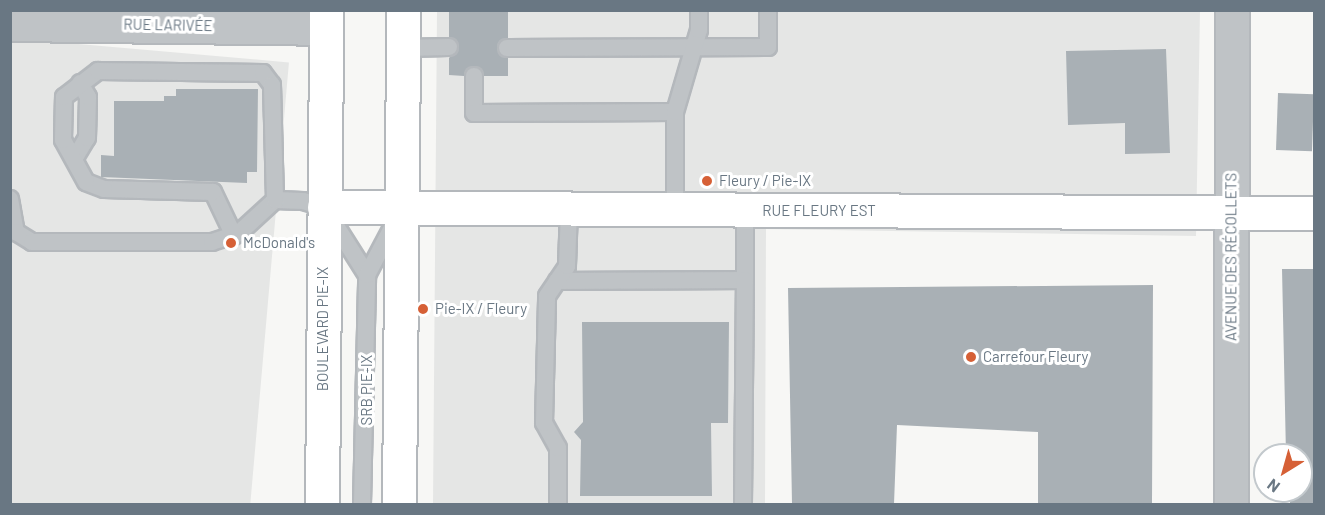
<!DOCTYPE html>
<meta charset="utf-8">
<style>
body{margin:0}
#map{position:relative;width:1325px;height:515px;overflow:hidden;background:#f7f7f5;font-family:Barlow,sans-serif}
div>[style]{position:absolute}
.built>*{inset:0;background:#e5e6e5;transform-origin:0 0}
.building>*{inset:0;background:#a9b0b5;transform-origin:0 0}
.roads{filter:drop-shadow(2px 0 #b4b8bc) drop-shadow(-2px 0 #b4b8bc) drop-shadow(0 2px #b4b8bc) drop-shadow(0 -2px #b4b8bc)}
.lane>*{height:16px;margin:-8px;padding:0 8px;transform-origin:8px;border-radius:8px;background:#bfc3c6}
.street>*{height:33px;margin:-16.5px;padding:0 16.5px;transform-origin:16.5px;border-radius:16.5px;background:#bfc3c6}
.secondary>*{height:33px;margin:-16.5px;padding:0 16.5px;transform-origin:16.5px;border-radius:16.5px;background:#fff}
.primary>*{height:33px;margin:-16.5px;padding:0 16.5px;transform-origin:16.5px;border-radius:16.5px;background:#fff}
.dots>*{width:16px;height:16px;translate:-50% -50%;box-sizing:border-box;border:3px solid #fff;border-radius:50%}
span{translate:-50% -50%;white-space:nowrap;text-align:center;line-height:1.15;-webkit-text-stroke:6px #fff;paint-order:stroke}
.street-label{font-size:15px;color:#697783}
.poi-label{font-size:15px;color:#697783}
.left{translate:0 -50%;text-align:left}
.frame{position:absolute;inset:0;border:12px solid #697783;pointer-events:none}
.north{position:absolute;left:1253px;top:443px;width:60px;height:60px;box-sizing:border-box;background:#fff;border:2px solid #c3c9cd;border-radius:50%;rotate:217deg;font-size:16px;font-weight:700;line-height:24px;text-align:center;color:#697783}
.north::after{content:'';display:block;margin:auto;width:21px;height:27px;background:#d66036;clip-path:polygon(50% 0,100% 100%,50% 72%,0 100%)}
</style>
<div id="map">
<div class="built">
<div style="clip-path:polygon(437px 11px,1200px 11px,1196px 236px,766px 229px,765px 504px,433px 504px)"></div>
<div style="left:10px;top:38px;width:280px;height:466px;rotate:5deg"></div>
</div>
<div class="building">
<div style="clip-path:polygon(449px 10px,508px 10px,508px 38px,497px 49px,508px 58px,508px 76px,484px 76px,475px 66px,464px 76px,449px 75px,449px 58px,459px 47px,449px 37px)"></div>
<div style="clip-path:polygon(1166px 49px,1170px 153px,1125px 154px,1125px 123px,1068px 125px,1066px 51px)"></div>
<div style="clip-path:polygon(176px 89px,258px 89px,257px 172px,247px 172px,247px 183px,101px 177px,101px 155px,114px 156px,114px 101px,164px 101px,164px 96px,176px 96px)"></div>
<div style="left:1278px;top:93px;width:36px;height:57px;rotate:2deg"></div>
<div style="clip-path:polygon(1282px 269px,1314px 269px,1314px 504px,1290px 504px,1290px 491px,1301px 491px,1301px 455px,1286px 455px)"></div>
<div style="clip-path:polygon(1153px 285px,1152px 504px,1038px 504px,1038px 432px,897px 425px,894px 504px,792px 504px,788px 288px)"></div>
<div style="clip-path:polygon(582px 322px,729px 322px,728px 423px,711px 423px,712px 496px,580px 496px,581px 440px,574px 432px,583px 422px)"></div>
</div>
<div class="roads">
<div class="lane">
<div style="left:403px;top:48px;width:46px;rotate:-1.2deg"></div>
<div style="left:507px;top:48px;width:261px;rotate:-0.2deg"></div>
<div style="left:768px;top:47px;width:37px;rotate:-90deg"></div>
<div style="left:474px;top:76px;width:37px;rotate:90deg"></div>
<div style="left:474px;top:113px;width:201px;rotate:-0.3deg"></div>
<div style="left:76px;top:156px;width:21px;rotate:-59deg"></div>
<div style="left:87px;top:138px;width:41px;rotate:-88.6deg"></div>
<div style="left:88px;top:97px;width:16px;rotate:-120deg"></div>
<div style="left:10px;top:199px;width:34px;rotate:80deg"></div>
<div style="left:16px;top:232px;width:19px;rotate:32deg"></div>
<div style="left:32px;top:242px;width:180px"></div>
<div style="left:212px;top:242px;width:28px;rotate:-18deg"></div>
<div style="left:239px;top:233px;width:49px;rotate:-42.5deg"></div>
<div style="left:275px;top:200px;width:28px;rotate:2deg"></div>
<div style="left:303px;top:201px;width:22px;rotate:16deg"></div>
<div style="left:324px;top:207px;width:80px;rotate:57.7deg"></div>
<div style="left:675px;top:210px;width:98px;rotate:-90deg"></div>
<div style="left:675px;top:112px;width:85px;rotate:-73.7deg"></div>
<div style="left:699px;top:30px;width:20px;rotate:-90deg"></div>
<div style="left:234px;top:236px;width:49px;rotate:-115.5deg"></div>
<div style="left:213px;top:192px;width:109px;rotate:-178.4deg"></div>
<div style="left:104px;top:189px;width:19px;rotate:-159deg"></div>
<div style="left:86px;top:182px;width:48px;rotate:-118.7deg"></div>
<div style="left:63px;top:140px;width:43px;rotate:-88.7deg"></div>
<div style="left:64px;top:97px;width:43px;rotate:-37.4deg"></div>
<div style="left:98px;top:71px;width:165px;rotate:0.7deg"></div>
<div style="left:263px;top:73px;width:15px;rotate:53deg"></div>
<div style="left:272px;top:85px;width:115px;rotate:88.5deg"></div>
<div style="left:557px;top:281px;width:188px;rotate:-0.3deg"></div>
<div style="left:745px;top:280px;width:70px;rotate:-90deg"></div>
<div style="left:362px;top:504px;width:229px;rotate:-88.7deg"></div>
<div style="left:367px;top:275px;width:58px;rotate:-62.1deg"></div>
<div style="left:558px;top:504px;width:56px;rotate:-90deg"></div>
<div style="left:558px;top:448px;width:29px;rotate:-119deg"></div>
<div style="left:544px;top:423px;width:127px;rotate:-88.6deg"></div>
<div style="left:547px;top:296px;width:36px;rotate:-56deg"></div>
<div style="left:567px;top:266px;width:57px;rotate:-88deg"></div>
<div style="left:743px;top:504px;width:224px;rotate:-89.5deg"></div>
</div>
<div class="street">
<div style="left:10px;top:24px;width:316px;rotate:0.7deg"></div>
<div style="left:1231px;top:504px;width:494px;rotate:-89.9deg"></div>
</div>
<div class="secondary">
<div style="left:324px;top:207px;width:990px;rotate:0.35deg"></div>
</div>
<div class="primary">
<div style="left:322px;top:504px;width:494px;rotate:-89.5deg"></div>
<div style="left:399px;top:504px;width:494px;rotate:-89.5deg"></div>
</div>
</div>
<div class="dots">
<div style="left:707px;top:181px;background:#d66036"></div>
<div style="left:231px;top:243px;background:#d66036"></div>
<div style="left:423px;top:309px;background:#d66036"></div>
<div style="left:971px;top:357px;background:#d66036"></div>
</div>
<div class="street-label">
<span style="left:168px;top:25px;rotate:1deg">RUE LARIVÉE</span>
<span style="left:819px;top:211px">RUE FLEURY EST</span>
<span style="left:1231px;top:257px;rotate:-90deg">AVENUE DES RÉCOLLETS</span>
<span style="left:323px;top:329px;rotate:-90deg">BOULEVARD PIE-IX</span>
<span style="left:367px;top:390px;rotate:-90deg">SRB PIE-IX</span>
</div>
<div class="poi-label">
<span class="left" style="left:719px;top:181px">Fleury / Pie-IX</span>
<span class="left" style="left:243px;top:243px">McDonald's</span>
<span class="left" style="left:435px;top:309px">Pie-IX / Fleury</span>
<span class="left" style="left:983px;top:357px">Carrefour Fleury</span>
</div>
<div class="frame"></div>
<div class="north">N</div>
</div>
